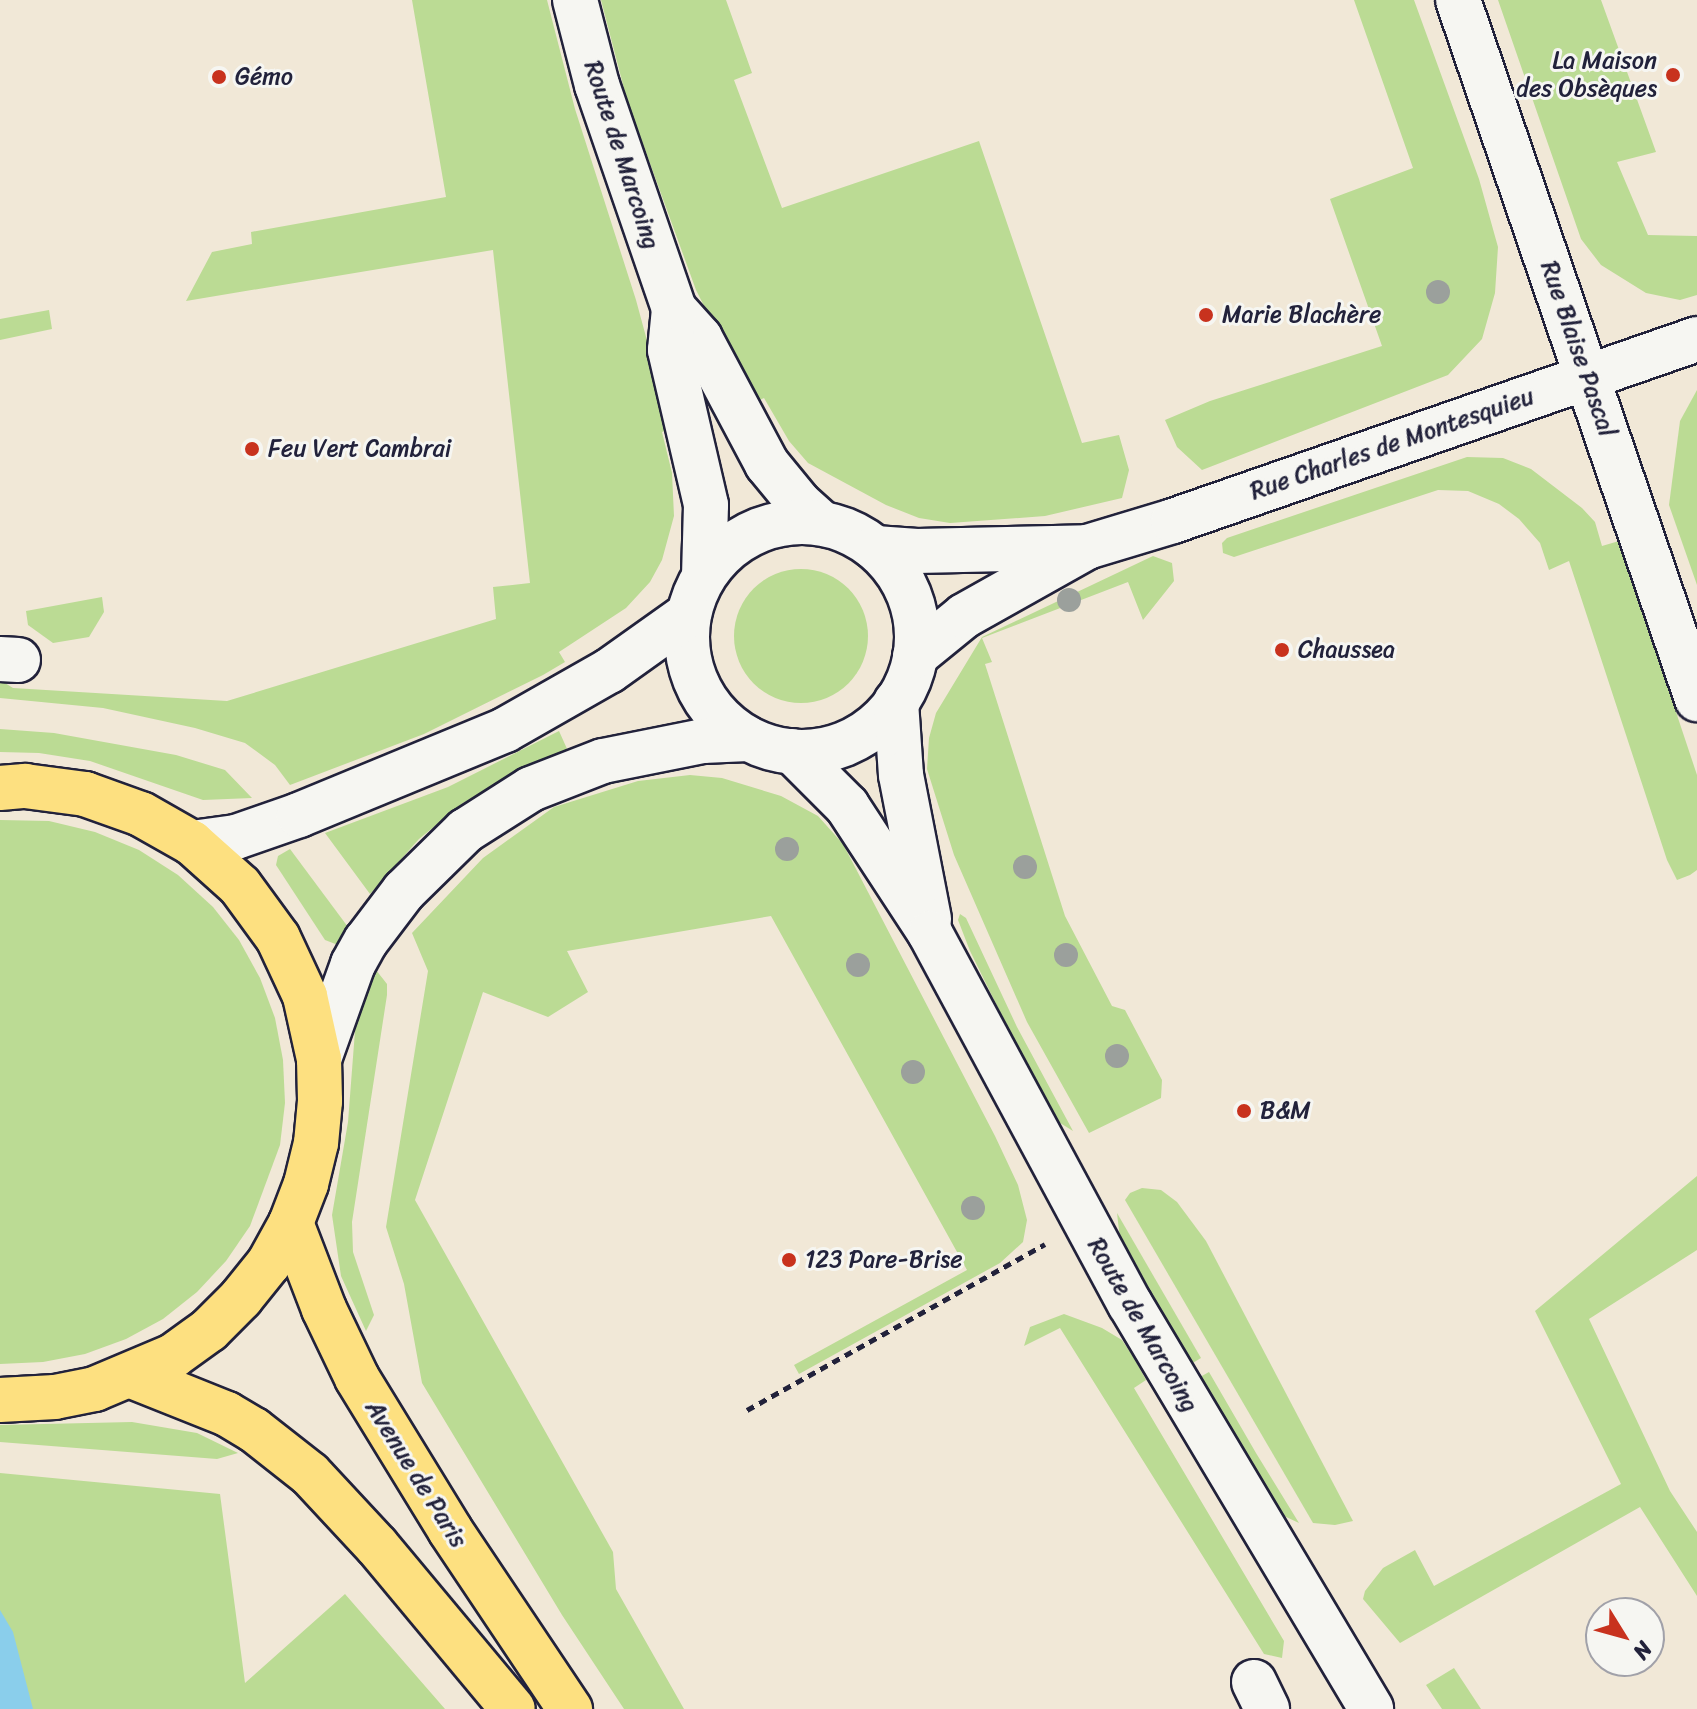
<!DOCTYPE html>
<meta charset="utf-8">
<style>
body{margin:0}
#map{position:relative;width:1697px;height:1709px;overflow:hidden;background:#f6f6f2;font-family:Sriracha,sans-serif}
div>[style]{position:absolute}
.built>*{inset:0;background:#f1e8d7}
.green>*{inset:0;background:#bbdb94}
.round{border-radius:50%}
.water>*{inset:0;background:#8aceeb}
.path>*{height:5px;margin-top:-2.5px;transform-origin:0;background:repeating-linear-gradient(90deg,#22223b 0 8px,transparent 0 14px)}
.roads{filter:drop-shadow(2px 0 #22223b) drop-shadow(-2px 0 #22223b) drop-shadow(0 2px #22223b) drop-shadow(0 -2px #22223b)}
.minor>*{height:44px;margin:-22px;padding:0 22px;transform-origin:22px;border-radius:22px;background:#f6f6f2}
.minor>.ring{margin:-22px;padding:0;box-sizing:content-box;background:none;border:44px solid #f6f6f2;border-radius:50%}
.major>*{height:44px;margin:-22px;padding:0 22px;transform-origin:22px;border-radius:22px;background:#fde080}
.trees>*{width:24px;height:24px;margin:-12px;border-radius:50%;background:#9ba09c}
.dots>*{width:22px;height:22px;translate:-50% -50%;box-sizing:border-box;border:4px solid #f6f6f2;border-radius:50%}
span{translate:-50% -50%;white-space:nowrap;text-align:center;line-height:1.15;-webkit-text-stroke:6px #f6f6f2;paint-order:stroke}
.poi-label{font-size:24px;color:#22223b}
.right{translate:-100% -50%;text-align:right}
.left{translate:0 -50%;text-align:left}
.street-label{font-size:24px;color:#22223b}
.north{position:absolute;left:1585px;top:1597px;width:80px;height:80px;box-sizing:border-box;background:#f6f6f2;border:2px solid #a1a1a9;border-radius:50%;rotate:127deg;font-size:22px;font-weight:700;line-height:32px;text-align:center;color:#22223b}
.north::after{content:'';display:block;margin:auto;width:28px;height:36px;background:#c8321e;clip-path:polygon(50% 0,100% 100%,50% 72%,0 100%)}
</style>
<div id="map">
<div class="built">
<div style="clip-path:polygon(evenodd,0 0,1697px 0,1697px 1709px,0 1709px,0 0,1601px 1613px,1649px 1613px,1649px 1661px,1601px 1661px,1601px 1613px)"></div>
</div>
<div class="green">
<div style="clip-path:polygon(412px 0,547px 0,575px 109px,636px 300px,671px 429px,662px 432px,672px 473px,674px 516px,662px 560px,650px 582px,626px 608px,559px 652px,565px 662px,543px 675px,424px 734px,290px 785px,275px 765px,245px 743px,195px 728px,103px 708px,0 698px,0 680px,13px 688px,227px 701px,496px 619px,493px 587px,530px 583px,493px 250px,186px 301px,212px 252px,252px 244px,251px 232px,446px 197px)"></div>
<div style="clip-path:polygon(601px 0,726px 0,752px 73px,734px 80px,782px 208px,979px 141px,1082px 443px,1119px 435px,1129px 470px,1122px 498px,1045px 516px,950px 523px,919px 518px,886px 505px,808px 463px,789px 441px,764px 398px,753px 403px,696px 290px,627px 100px)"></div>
<div style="clip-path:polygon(1354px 0,1414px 0,1479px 179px,1498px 247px,1495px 293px,1482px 339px,1448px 375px,1202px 470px,1177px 447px,1165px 420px,1210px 401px,1382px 346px,1330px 199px,1413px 168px)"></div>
<div style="clip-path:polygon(1498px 0,1601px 0,1656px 152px,1617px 162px,1648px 235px,1697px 236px,1697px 295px,1680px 300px,1646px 293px,1601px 265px,1581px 239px)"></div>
<div style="clip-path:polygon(49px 310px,52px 329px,0 340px,0 319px)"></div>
<div style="clip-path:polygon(1697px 390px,1697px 585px,1669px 505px,1680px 421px)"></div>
<div style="clip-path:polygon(1467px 457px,1503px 458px,1531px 469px,1582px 508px,1595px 522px,1602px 546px,1619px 541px,1697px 775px,1697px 870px,1690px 875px,1677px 880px,1667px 860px,1569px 561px,1549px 570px,1540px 543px,1519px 519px,1499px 504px,1468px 491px,1438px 490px,1234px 557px,1223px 553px,1222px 543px,1227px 538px)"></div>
<div style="clip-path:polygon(1153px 556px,1172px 563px,1174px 581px,1143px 620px,1128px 582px,982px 638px,992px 662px,985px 664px,1065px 916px,1112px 1006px,1125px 1010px,1162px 1080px,1161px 1098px,1089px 1133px,1027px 1022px,954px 855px,927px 769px,929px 738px,936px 713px,982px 637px)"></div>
<div class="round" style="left:734px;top:569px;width:134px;height:134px"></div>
<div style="clip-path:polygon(102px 597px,104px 612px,89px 637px,53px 643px,28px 625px,26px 611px)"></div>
<div style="clip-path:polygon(0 729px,54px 733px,176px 755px,225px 770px,252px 798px,203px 800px,90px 761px,39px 753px,0 752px)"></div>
<div style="clip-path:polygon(559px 731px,568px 751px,518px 772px,463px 803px,419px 839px,370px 894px,325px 833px,448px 787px)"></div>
<div style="clip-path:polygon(690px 775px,722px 778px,781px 796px,818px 816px,843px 844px,995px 1136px,1018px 1185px,1027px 1220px,1023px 1242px,1000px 1263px,799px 1374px,794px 1365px,967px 1270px,771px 916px,567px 951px,588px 992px,548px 1017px,483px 992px,415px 1200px,613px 1552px,616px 1589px,684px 1709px,624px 1709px,562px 1615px,422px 1383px,404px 1284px,386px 1227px,428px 971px,412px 933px,483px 858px,554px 807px,638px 781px)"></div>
<div style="clip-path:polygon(0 820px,49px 821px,95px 832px,139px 850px,178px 875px,213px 907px,239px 940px,260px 978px,275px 1018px,283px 1060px,285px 1103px,280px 1145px,250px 1226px,226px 1261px,197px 1292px,163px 1319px,126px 1339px,85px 1354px,43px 1362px,0 1364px)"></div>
<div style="clip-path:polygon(290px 849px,348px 927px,338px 945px,325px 940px,276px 865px,278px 856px)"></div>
<div style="clip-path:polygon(960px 914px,966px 918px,1017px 1027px,1073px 1131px,1057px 1121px,1041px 1095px,970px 951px,958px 920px)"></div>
<div style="clip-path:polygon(376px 970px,387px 984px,387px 995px,352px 1222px,353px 1252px,374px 1315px,366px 1331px,341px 1276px,332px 1215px,348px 1122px,356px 1018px)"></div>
<div style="clip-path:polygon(1697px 1176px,1697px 1250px,1589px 1319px,1670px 1491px,1697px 1532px,1697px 1596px,1640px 1507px,1400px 1643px,1363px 1599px,1365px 1591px,1383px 1568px,1415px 1550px,1434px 1586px,1621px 1484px,1535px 1311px)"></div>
<div style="clip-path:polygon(1142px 1188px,1161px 1190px,1177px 1202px,1206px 1241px,1353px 1521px,1335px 1525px,1313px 1523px,1125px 1200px,1130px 1193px)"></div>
<div style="clip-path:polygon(1117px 1213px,1201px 1358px,1191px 1364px,1120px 1239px)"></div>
<div style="clip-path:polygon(1064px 1314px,1102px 1328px,1122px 1340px,1134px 1358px,1146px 1380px,1134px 1388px,1284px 1641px,1282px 1658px,1264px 1654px,1060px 1328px,1024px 1346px,1030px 1327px)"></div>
<div style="clip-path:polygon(1209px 1372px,1256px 1453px,1299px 1523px,1284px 1516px,1274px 1504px,1200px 1377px)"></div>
<div style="clip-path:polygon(132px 1422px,197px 1433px,238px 1453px,217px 1459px,0 1442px,0 1425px)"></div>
<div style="clip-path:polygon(0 1473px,220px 1494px,245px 1683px,345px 1594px,445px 1709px,0 1709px)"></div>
<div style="clip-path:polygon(1454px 1668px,1481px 1709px,1442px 1709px,1426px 1685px)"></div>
</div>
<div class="water">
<div style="clip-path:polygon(0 1610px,13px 1632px,33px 1709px,0 1709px)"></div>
</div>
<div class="path">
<div style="left:747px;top:1410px;width:341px;rotate:-29.1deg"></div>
</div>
<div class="roads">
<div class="minor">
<div style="left:575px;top:0;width:88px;rotate:75.5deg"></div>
<div style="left:597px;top:85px;width:237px;rotate:71deg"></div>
<div style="left:674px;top:309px;width:39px;rotate:48deg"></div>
<div style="left:700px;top:338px;width:143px;rotate:62deg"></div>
<div style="left:767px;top:464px;width:50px;rotate:50.6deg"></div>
<div style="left:799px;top:503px;width:30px;rotate:42deg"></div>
<div style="left:1458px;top:0;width:739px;rotate:71.12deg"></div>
<div style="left:674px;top:309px;width:41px;rotate:95.6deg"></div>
<div style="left:670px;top:350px;width:159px;rotate:76.9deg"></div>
<div style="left:706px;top:505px;width:70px;rotate:91.6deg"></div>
<div class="ring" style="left:687px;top:522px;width:186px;height:186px"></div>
<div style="left:875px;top:548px;width:42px;rotate:4.1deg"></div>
<div style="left:917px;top:551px;width:170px;rotate:-1.3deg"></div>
<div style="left:1087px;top:547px;width:90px;rotate:-16.8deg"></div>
<div style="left:1173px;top:521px;width:555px;rotate:-19.15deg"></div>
<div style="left:915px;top:656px;width:63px;rotate:-39.2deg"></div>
<div style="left:964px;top:616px;width:141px;rotate:-29.3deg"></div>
<div style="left:0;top:659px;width:18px;rotate:3deg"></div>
<div style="left:896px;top:702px;width:73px;rotate:86.1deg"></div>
<div style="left:901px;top:775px;width:147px;rotate:79deg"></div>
<div style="left:792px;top:751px;width:78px;rotate:45deg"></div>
<div style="left:847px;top:806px;width:152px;rotate:56.8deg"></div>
<div style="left:930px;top:933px;width:421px;rotate:61.7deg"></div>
<div style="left:1130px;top:1304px;width:471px;rotate:59.2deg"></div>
<div style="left:192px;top:843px;width:44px;rotate:-7.8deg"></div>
<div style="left:236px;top:837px;width:67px;rotate:-19.2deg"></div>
<div style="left:299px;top:815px;width:223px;rotate:-22.4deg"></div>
<div style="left:505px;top:730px;width:120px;rotate:-29.6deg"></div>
<div style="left:609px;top:671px;width:98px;rotate:-35.5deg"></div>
<div style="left:319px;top:1059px;width:101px;rotate:-70.3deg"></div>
<div style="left:353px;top:964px;width:26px;rotate:-61deg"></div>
<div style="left:366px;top:941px;width:63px;rotate:-52.8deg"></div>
<div style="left:404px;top:891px;width:86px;rotate:-44.5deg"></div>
<div style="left:465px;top:831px;width:78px;rotate:-32.5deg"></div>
<div style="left:531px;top:789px;width:77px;rotate:-21.3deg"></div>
<div style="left:603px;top:761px;width:102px;rotate:-11.3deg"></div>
<div style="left:703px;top:741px;width:45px;rotate:-2.5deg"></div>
<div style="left:1254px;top:1682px;width:30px;rotate:64deg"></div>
</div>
<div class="major">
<div style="left:0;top:788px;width:25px;rotate:-5deg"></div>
<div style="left:25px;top:786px;width:61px;rotate:7.6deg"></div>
<div style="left:85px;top:794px;width:59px;rotate:19.7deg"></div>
<div style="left:141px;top:814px;width:59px;rotate:29.6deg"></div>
<div style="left:192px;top:843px;width:64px;rotate:41.9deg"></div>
<div style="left:240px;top:886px;width:64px;rotate:53.8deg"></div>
<div style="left:278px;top:938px;width:64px;rotate:65deg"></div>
<div style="left:305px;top:996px;width:65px;rotate:77.5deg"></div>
<div style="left:319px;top:1059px;width:42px;rotate:88.6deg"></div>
<div style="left:320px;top:1101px;width:42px;rotate:95.4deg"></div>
<div style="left:316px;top:1143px;width:42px;rotate:103.7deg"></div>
<div style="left:306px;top:1184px;width:42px;rotate:111deg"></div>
<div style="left:291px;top:1223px;width:46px;rotate:118.8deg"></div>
<div style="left:269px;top:1263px;width:45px;rotate:128.7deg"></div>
<div style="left:241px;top:1298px;width:45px;rotate:135deg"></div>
<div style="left:209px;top:1330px;width:44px;rotate:144.2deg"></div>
<div style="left:173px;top:1356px;width:85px;rotate:157.1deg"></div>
<div style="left:95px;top:1389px;width:41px;rotate:168.7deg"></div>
<div style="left:55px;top:1397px;width:55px;rotate:176.9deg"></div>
<div style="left:291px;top:1223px;width:92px;rotate:69deg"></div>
<div style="left:324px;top:1309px;width:76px;rotate:64.4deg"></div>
<div style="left:357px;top:1378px;width:178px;rotate:58.5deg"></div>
<div style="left:450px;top:1530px;width:216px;rotate:56.2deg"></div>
<div style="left:132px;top:1376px;width:102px;rotate:21.8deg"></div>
<div style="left:227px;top:1414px;width:31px;rotate:31deg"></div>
<div style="left:254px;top:1430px;width:71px;rotate:38.2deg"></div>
<div style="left:310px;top:1474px;width:98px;rotate:47.1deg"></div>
<div style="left:377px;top:1546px;width:212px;rotate:50.2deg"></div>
</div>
</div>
<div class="trees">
<div style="left:1438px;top:292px"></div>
<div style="left:1069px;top:600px"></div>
<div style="left:787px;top:849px"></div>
<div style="left:1025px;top:867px"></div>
<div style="left:1066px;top:955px"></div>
<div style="left:858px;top:965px"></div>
<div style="left:1117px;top:1056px"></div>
<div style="left:913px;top:1072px"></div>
<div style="left:973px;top:1208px"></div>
</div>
<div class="dots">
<div style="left:1673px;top:75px;background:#c8321e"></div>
<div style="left:219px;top:77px;background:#c8321e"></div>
<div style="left:1206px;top:315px;background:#c8321e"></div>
<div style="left:252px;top:449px;background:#c8321e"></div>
<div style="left:1282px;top:650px;background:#c8321e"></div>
<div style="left:1244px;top:1111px;background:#c8321e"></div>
<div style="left:789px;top:1260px;background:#c8321e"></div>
</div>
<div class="poi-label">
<span class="right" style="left:1657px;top:75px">La Maison<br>des Obsèques</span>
<span class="left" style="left:235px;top:77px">Gémo</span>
<span class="left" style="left:1222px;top:315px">Marie Blachère</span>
<span class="left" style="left:268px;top:449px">Feu Vert Cambrai</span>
<span class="left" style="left:1298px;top:650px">Chaussea</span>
<span class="left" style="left:1260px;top:1111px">B&amp;M</span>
<span class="left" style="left:805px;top:1260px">123 Pare-Brise</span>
</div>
<div class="street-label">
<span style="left:622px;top:155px;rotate:72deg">Route de Marcoing</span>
<span style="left:1578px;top:349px;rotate:71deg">Rue Blaise Pascal</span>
<span style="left:1392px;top:444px;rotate:-19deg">Rue Charles de Montesquieu</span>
<span style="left:1143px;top:1325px;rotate:60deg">Route de Marcoing</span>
<span style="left:416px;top:1474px;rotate:58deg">Avenue de Paris</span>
</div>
<div class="north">N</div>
</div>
